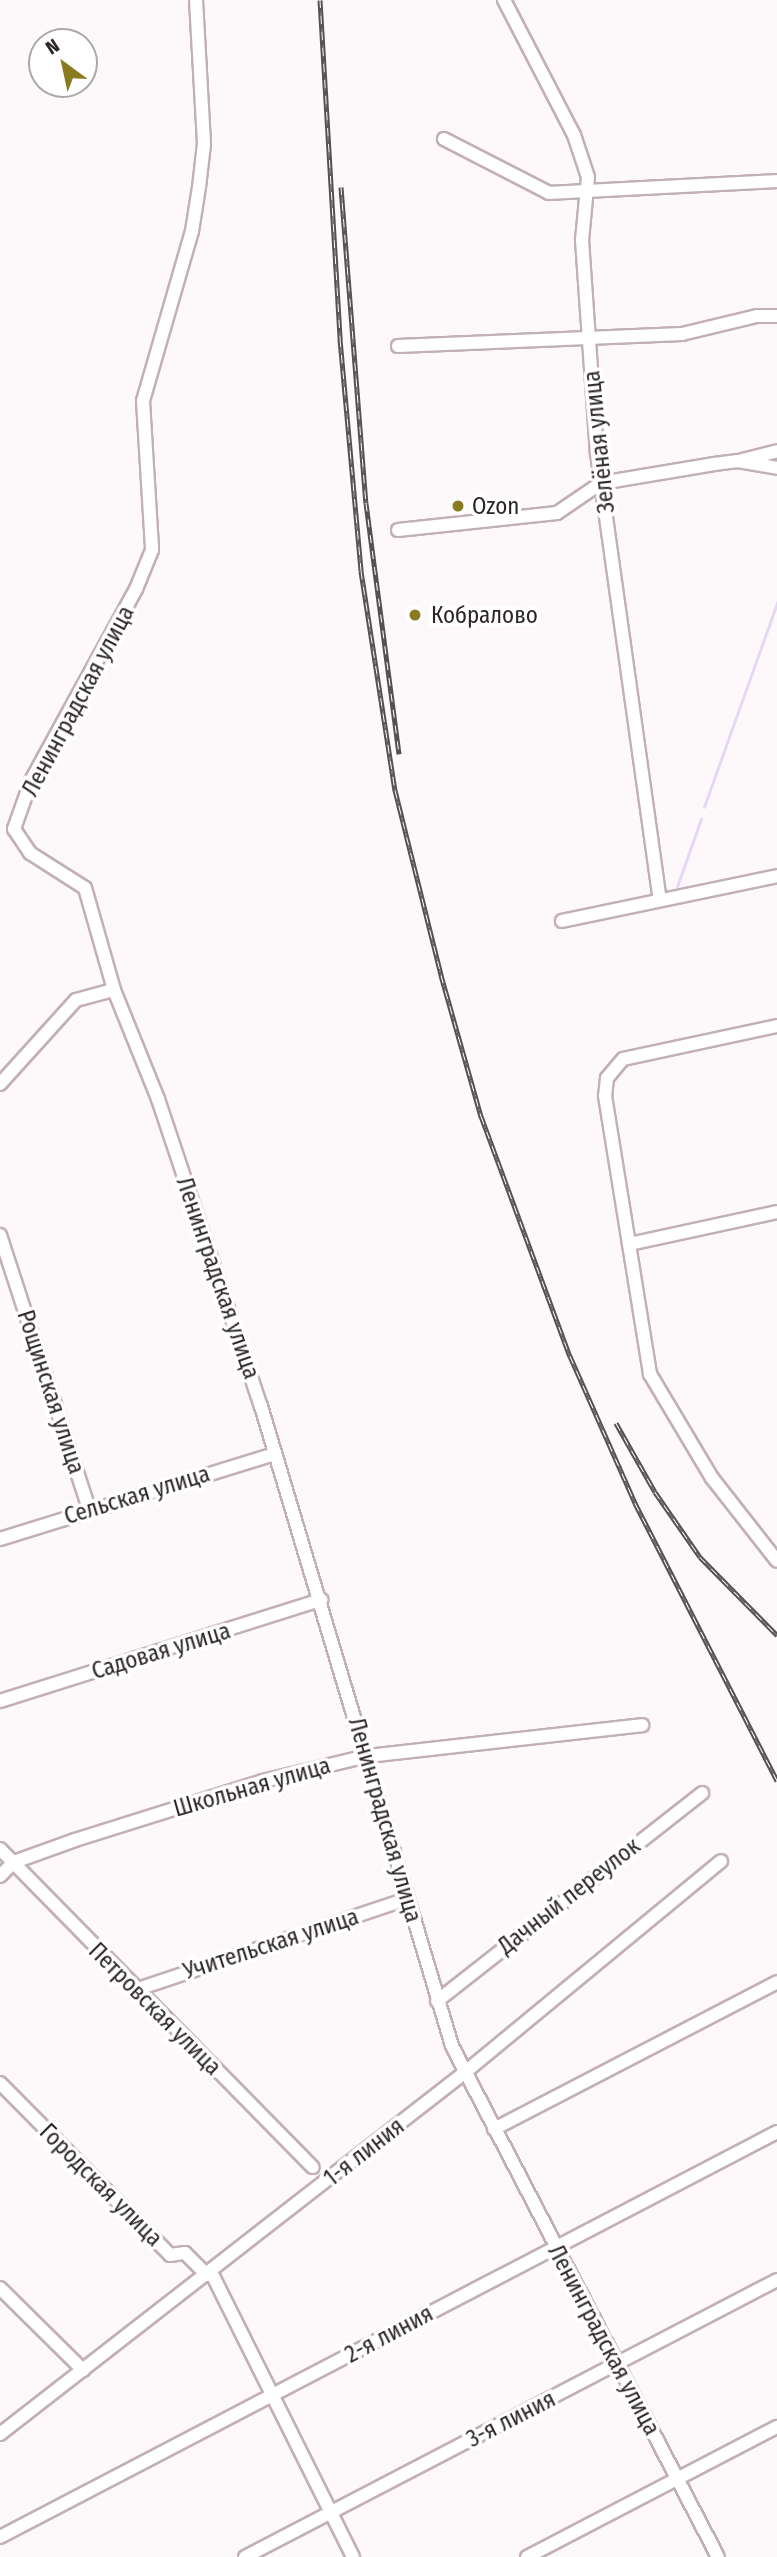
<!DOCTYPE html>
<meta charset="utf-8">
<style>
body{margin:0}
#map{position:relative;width:777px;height:2557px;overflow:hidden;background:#fdf9fa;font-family:"Fira Sans Condensed",sans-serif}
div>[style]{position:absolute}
.stream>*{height:2.5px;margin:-1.25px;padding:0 1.25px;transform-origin:1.25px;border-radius:1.25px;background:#e7d7f6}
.roads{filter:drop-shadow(2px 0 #c2b0b7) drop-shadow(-2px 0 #c2b0b7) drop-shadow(0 2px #c2b0b7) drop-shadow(0 -2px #c2b0b7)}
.minor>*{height:12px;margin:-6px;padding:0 6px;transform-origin:6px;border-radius:6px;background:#fff}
.rail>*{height:5px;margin-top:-2.5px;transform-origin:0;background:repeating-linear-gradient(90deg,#fff 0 8px,#555051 0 16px);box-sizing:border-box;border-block:2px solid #555051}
.dots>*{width:19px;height:19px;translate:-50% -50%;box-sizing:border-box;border:4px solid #fff;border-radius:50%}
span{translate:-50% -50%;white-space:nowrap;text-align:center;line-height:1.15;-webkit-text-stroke:7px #fff;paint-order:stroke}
.street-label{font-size:23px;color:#2b2527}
.poi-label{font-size:23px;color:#2b2527}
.left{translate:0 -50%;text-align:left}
.north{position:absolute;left:28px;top:28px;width:70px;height:70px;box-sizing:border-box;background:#fff;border:2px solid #aaa8a9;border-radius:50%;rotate:327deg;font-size:19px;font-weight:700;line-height:28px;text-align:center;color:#2b2527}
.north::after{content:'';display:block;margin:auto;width:24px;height:32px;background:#887b20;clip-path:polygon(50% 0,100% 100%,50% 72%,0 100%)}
</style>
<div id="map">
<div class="stream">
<div style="left:704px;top:807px;width:217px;rotate:-70.3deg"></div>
<div style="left:677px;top:887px;width:72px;rotate:-70.6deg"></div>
</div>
<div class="roads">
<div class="minor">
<div style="left:196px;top:0;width:144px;rotate:86.8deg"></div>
<div style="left:204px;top:144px;width:43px;rotate:96.6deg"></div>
<div style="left:199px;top:187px;width:45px;rotate:99deg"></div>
<div style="left:192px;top:231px;width:177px;rotate:106.1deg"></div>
<div style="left:143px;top:401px;width:149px;rotate:86.5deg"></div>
<div style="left:152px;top:550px;width:42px;rotate:112.3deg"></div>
<div style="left:136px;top:589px;width:219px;rotate:118.7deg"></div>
<div style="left:31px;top:781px;width:51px;rotate:109.5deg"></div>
<div style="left:14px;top:829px;width:29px;rotate:56deg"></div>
<div style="left:30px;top:853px;width:65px;rotate:32.5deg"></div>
<div style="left:85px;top:888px;width:106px;rotate:74.1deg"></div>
<div style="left:114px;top:990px;width:118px;rotate:68deg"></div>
<div style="left:158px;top:1099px;width:324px;rotate:71.5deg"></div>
<div style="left:261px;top:1406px;width:668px;rotate:73.38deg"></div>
<div style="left:452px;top:2046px;width:576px;rotate:62.5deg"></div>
<div style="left:504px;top:0;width:152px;rotate:62.6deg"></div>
<div style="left:574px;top:135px;width:44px;rotate:71.6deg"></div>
<div style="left:588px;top:177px;width:63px;rotate:95.4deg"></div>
<div style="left:582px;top:240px;width:214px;rotate:86deg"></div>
<div style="left:597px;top:453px;width:451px;rotate:82deg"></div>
<div style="left:444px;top:139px;width:118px;rotate:27.2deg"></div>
<div style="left:549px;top:193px;width:228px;rotate:-3deg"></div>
<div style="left:398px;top:346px;width:284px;rotate:-2.4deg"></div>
<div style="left:682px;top:334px;width:77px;rotate:-13.5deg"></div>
<div style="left:757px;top:316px;width:20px"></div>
<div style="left:742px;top:460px;width:36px;rotate:-14deg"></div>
<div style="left:398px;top:530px;width:160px;rotate:-6.1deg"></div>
<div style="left:557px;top:513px;width:53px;rotate:-34.3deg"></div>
<div style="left:601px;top:483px;width:115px;rotate:-9.5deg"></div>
<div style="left:714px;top:464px;width:24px;rotate:-7deg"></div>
<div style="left:738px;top:461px;width:40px;rotate:10deg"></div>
<div style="left:562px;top:921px;width:220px;rotate:-11.8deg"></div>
<div style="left:777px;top:1026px;width:157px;rotate:167.9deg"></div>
<div style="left:623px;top:1059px;width:25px;rotate:130deg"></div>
<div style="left:607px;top:1078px;width:18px;rotate:96deg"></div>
<div style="left:605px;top:1096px;width:282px;rotate:80.8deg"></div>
<div style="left:650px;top:1374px;width:121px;rotate:59.2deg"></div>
<div style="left:712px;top:1478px;width:105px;rotate:51.9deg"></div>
<div style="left:0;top:1084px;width:113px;rotate:-47.9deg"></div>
<div style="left:76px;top:1000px;width:39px;rotate:-15deg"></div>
<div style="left:0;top:1235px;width:288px;rotate:72deg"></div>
<div style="left:629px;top:1244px;width:151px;rotate:-12.2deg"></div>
<div style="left:0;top:1539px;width:288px;rotate:-17.2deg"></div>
<div style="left:0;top:1701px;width:337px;rotate:-17.5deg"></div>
<div style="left:0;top:1849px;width:446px;rotate:45.5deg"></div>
<div style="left:0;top:1876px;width:20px;rotate:-45deg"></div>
<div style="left:14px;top:1862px;width:65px;rotate:-19.8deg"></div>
<div style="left:75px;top:1840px;width:197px;rotate:-17.4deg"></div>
<div style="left:263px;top:1781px;width:107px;rotate:-13.5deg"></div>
<div style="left:367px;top:1756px;width:277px;rotate:-6.4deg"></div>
<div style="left:135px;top:1990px;width:287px;rotate:-18.5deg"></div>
<div style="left:437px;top:2001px;width:337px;rotate:-38.1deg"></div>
<div style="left:0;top:2083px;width:242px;rotate:45.3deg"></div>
<div style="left:170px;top:2255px;width:15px;rotate:-8deg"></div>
<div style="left:185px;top:2253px;width:31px;rotate:45deg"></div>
<div style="left:494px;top:2129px;width:319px;rotate:-27.4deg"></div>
<div style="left:211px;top:2272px;width:318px;rotate:63.5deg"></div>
<div style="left:0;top:2288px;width:117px;rotate:44.7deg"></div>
<div style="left:0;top:2434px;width:588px;rotate:-37.88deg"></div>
<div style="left:464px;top:2073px;width:333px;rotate:-39.5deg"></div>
<div style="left:0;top:2537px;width:876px;rotate:-27.53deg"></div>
<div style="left:245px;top:2557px;width:600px;rotate:-27.5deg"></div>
<div style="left:527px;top:2557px;width:282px;rotate:-27.5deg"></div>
</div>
</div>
<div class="rail">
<div style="left:320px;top:0;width:340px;rotate:86.6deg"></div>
<div style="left:340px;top:339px;width:233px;rotate:84.8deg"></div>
<div style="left:361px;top:571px;width:222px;rotate:81.2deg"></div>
<div style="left:395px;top:790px;width:191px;rotate:76deg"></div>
<div style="left:441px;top:975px;width:147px;rotate:74.2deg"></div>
<div style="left:481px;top:1116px;width:256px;rotate:69.7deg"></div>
<div style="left:570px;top:1356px;width:161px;rotate:66.1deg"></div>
<div style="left:635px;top:1503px;width:312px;rotate:62.9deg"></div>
<div style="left:341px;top:187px;width:317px;rotate:85.5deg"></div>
<div style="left:366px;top:503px;width:253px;rotate:82.5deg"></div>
<div style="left:616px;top:1423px;width:79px;rotate:60.5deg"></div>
<div style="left:655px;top:1492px;width:79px;rotate:55.3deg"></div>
<div style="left:700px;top:1557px;width:110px;rotate:45.4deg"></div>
</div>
<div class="dots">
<div style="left:458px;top:506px;background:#887b20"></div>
<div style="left:415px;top:615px;background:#887b20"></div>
</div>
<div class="street-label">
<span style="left:599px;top:442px;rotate:-96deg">Зелёная улица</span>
<span style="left:78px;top:701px;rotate:-62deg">Ленинградская улица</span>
<span style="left:218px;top:1278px;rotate:71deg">Ленинградская улица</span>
<span style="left:51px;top:1392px;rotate:72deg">Рощинская улица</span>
<span style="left:137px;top:1495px;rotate:-17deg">Сельская улица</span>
<span style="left:161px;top:1651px;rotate:-17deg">Садовая улица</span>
<span style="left:252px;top:1787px;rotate:-16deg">Школьная улица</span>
<span style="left:385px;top:1820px;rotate:74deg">Ленинградская улица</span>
<span style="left:569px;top:1896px;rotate:-38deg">Дачный переулок</span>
<span style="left:271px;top:1944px;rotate:-18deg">Учительская улица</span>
<span style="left:155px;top:2009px;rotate:45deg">Петровская улица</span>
<span style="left:364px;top:2152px;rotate:-38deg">1-я линия</span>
<span style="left:101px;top:2185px;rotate:45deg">Городская улица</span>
<span style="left:389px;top:2334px;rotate:-28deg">2-я линия</span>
<span style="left:604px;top:2340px;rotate:62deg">Ленинградская улица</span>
<span style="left:511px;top:2419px;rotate:-27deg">3-я линия</span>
</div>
<div class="poi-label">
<span class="left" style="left:472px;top:506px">Ozon</span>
<span class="left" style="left:431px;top:615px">Кобралово</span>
</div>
<div class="north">N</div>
</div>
